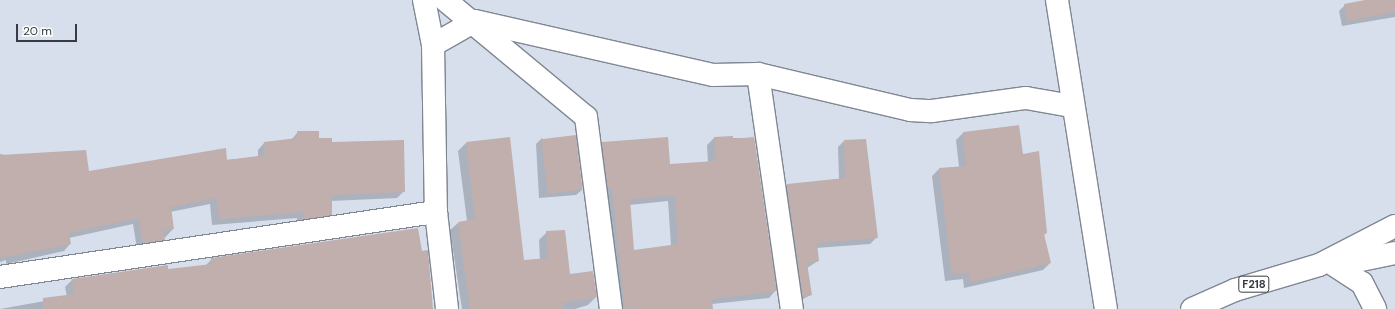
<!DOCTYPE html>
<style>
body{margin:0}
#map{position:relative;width:1395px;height:309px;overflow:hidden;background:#d7dfed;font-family:"DM Sans",sans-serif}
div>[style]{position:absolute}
.shadow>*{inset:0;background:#0003}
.building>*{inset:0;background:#c1afad;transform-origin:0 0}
.roads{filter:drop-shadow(1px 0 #808793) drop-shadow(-1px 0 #808793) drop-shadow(0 1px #808793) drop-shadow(0 -1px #808793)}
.minor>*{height:22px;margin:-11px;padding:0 11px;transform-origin:11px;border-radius:11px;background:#fff}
.major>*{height:22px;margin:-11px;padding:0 11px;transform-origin:11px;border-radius:11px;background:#fff}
.highway>*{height:22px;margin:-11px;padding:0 11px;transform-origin:11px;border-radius:11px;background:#fff}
span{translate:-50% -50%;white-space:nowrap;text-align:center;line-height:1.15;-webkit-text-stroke:4px #fff;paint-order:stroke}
.shield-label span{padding:1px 3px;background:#fff;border:1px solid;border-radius:3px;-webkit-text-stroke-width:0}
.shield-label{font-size:11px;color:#383b41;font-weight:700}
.scale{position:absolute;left:16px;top:24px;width:61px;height:18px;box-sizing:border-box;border:2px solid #383b41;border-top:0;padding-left:5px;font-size:12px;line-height:14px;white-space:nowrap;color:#383b41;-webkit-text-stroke:3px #fff;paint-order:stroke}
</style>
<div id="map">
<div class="shadow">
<div style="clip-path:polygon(1371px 0,1395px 0,1395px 17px,1342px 26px,1339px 11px,1345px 5px)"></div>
<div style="clip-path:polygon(298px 132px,331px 143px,404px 191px,397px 198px,331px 201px,331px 214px,324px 221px,297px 225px,297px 218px,212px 225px,210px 204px,170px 212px,173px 229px,157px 246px,137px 249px,133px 224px,69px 238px,70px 244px,64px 251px,6px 264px,6px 260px,0 262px,0 154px,88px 172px,258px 157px,258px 150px,264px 143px,291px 140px)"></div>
<div style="clip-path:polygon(963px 133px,1022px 155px,1046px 233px,1043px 236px,1050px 263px,1043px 270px,964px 288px,963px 279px,945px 281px,932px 176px,939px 169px,959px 167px,956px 140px)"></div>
<div style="clip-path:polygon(509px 138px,523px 261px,540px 260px,539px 240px,547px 232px,569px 276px,596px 297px,588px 305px,575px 309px,462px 309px,450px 230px,458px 223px,467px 221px,458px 151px,466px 143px)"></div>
<div style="clip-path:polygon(542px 138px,582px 190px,576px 195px,539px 198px,536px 144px)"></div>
<div style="clip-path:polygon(evenodd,714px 138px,754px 138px,776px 290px,769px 298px,712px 304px,712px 309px,619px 309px,595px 150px,602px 143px,669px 165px,708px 163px,707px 145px,714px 138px,668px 201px,671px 246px,633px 251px,629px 205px,668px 201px)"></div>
<div style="clip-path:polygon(844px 141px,876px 238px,870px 244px,816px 248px,818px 261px,807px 268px,811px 295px,797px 302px,781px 191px,787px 185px,839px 179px,838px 147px)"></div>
<div style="clip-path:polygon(212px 259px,432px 309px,0 309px,67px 297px,65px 287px,72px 280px,167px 266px,167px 270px,205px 266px)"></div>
</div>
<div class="building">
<div style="clip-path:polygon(1365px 0,1395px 0,1395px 12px,1347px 21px,1344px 4px)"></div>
<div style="clip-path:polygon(1019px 125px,1023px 154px,1039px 151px,1047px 233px,1044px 234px,1051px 263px,970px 282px,969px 273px,952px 274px,939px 168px,966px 166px,963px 132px)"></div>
<div style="clip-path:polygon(297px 131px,319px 131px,319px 138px,332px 138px,332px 142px,404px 140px,405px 192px,332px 195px,332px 215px,304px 219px,303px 212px,219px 219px,217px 198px,171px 207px,174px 229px,163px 231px,165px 240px,143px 243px,139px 218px,69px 233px,71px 244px,0 258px,0 155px,86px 150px,89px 171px,226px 148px,227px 160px,265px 155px,264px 142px,297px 138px)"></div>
<div style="left:576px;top:135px;width:55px;height:35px;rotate:83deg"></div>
<div style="clip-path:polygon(evenodd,733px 136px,733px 139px,754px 137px,777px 291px,712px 299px,713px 309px,625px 309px,612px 188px,608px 188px,602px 142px,668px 137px,670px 164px,716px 161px,714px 137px,733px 136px,675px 195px,678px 244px,634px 250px,630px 199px,675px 195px)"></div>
<div style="clip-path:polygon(510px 137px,524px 260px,548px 258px,546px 231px,565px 230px,570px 274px,593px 271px,597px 297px,562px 303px,564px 309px,470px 309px,458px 222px,475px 219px,466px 142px)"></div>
<div style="clip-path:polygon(866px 139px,878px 238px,817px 243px,819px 261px,807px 263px,812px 295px,803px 297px,787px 184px,845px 178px,844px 140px)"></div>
<div style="clip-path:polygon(418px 228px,422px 251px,428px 250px,433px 309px,43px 309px,43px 298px,74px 294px,72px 279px,168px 265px,168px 269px,212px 264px,211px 258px)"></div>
</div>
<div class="roads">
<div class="minor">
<div style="left:424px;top:0;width:46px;rotate:78.7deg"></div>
<div style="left:433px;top:45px;width:167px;rotate:89deg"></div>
<div style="left:436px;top:212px;width:98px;rotate:83.5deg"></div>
<div style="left:445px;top:0;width:183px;rotate:39.7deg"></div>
<div style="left:586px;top:117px;width:194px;rotate:82.6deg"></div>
<div style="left:1057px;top:0;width:313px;rotate:81deg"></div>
<div style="left:433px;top:45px;width:48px;rotate:-29.7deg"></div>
<div style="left:475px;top:21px;width:244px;rotate:12.8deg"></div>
<div style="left:713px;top:75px;width:45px;rotate:-1.3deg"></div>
<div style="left:758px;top:74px;width:156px;rotate:13.3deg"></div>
<div style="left:910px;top:110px;width:22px;rotate:3deg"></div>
<div style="left:932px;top:111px;width:95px;rotate:-7.9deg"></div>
<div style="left:1026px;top:98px;width:47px;rotate:9.9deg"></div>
<div style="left:758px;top:74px;width:237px;rotate:81.8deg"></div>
<div style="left:0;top:277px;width:441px;rotate:-8.5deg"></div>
</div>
<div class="major">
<div style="left:1342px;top:264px;width:54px;rotate:-11.7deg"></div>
<div style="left:1192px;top:309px;width:47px;rotate:-23.8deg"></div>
<div style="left:1235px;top:290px;width:88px;rotate:-16.6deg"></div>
<div style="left:1319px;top:265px;width:85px;rotate:-27.2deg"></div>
</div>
<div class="highway">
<div style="left:1334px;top:265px;width:33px;rotate:33deg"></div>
<div style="left:1362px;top:283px;width:29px;rotate:63deg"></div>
</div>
</div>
<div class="shield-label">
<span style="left:1254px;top:284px">F218</span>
</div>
<div class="scale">20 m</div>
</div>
